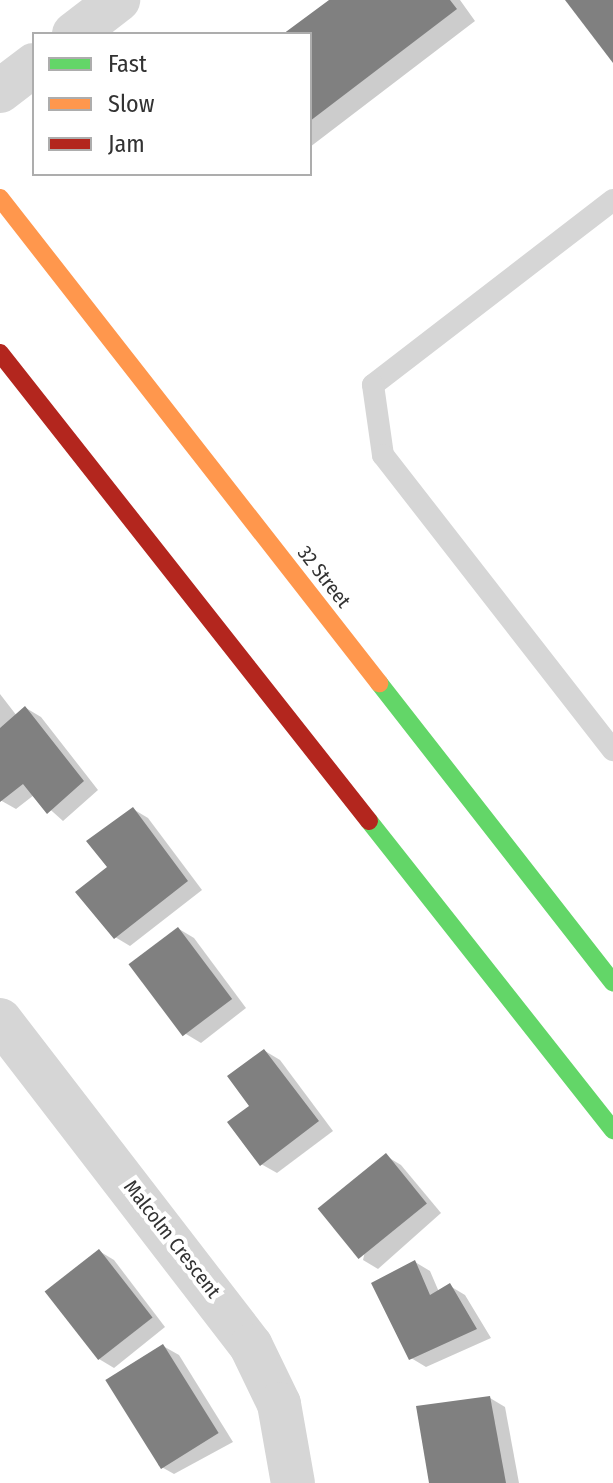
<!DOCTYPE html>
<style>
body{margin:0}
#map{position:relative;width:613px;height:1483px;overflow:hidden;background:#fff;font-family:"Fira Sans Condensed",sans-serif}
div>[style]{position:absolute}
.shadow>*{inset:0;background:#0003}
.building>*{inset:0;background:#808080;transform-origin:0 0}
.lane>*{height:22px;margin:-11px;padding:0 11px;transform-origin:11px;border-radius:11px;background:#d6d6d6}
.street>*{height:44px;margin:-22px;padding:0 22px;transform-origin:22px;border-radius:22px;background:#d6d6d6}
.fast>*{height:18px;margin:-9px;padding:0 9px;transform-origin:9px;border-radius:9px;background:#63d668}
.slow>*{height:18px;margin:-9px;padding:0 9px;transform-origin:9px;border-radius:9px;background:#ff974d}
.jam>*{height:18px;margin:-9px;padding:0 9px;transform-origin:9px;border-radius:9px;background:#b3261e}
span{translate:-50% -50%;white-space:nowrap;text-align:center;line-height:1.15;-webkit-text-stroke:8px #fff;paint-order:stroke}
.street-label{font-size:20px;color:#323232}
.legend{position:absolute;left:32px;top:32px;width:280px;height:144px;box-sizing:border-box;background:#fff;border:2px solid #adadad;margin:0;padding:10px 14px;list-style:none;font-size:24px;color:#323232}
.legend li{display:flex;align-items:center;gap:16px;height:40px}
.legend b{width:40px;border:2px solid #adadad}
</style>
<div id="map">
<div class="shadow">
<div style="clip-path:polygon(333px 0,460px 0,475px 21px,310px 147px,310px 34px,286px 34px)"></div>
<div style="clip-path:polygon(0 694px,17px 716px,26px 708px,41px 717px,98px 790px,63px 821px,34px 795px,16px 809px,0 800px)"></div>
<div style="clip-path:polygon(133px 809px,148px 818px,202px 890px,130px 946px,115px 937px,110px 867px)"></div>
<div style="clip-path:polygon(179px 929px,194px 938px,246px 1008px,201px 1043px,186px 1034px)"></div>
<div style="clip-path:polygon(265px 1051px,280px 1060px,333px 1131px,277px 1173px,261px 1164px,252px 1106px)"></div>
<div style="clip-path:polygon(386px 1156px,401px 1165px,441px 1213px,378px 1269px,363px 1260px)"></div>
<div style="clip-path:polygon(99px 1251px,114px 1260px,165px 1327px,114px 1368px,99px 1359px)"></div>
<div style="clip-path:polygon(415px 1262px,430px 1271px,439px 1292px,450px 1286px,465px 1295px,491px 1338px,426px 1367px,411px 1358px)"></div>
<div style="clip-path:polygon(163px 1346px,179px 1355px,233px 1442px,174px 1474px,158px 1465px)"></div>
<div style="clip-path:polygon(490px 1398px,505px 1407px,519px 1483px,431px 1483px)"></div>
</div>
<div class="building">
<div style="clip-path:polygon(329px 0,450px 0,457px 9px,310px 121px,310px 34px,283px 34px)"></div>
<div style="clip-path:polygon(565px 0,613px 0,613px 63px)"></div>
<div style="clip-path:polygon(25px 706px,84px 781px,47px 814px,23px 784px,0 802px,0 728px)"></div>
<div style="clip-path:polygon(133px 807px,188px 881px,114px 939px,75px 892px,107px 867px,86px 841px)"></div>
<div style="left:178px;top:927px;width:90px;height:62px;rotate:53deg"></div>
<div style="clip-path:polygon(264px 1049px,319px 1121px,260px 1166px,227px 1122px,249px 1106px,227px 1076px)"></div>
<div style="left:386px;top:1153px;width:65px;height:88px;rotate:51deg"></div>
<div style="left:99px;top:1249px;width:87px;height:69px;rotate:52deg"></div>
<div style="clip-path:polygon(415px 1260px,430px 1295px,450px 1283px,477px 1329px,409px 1360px,371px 1283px)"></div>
<div style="left:163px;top:1344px;width:105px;height:68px;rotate:58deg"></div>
<div style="clip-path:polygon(490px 1396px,506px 1483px,429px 1483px,416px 1406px)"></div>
</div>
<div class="lane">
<div style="left:613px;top:200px;width:303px;rotate:142.4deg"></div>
<div style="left:373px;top:385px;width:71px;rotate:81.9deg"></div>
<div style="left:383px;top:455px;width:374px;rotate:52.1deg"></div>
</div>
<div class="street">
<div style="left:74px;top:34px;width:56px;rotate:-37.7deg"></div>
<div style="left:0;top:91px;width:43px;rotate:-37.4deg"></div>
<div style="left:0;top:1020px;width:411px;rotate:52.4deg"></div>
<div style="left:251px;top:1346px;width:64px;rotate:64.2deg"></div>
<div style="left:279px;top:1404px;width:80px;rotate:80deg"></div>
</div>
<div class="fast">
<div style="left:379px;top:683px;width:380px;rotate:52deg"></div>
<div style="left:369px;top:821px;width:394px;rotate:51.7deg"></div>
</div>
<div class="slow">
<div style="left:0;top:198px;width:616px;rotate:51.99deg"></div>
</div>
<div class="jam">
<div style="left:0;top:353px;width:596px;rotate:51.75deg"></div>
</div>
<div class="street-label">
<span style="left:324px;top:577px;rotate:52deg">32 Street</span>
<span style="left:172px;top:1239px;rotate:52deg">Malcolm Crescent</span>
</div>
<ul class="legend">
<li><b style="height:10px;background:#63d668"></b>Fast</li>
<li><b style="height:10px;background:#ff974d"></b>Slow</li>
<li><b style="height:10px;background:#b3261e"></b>Jam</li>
</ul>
</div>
